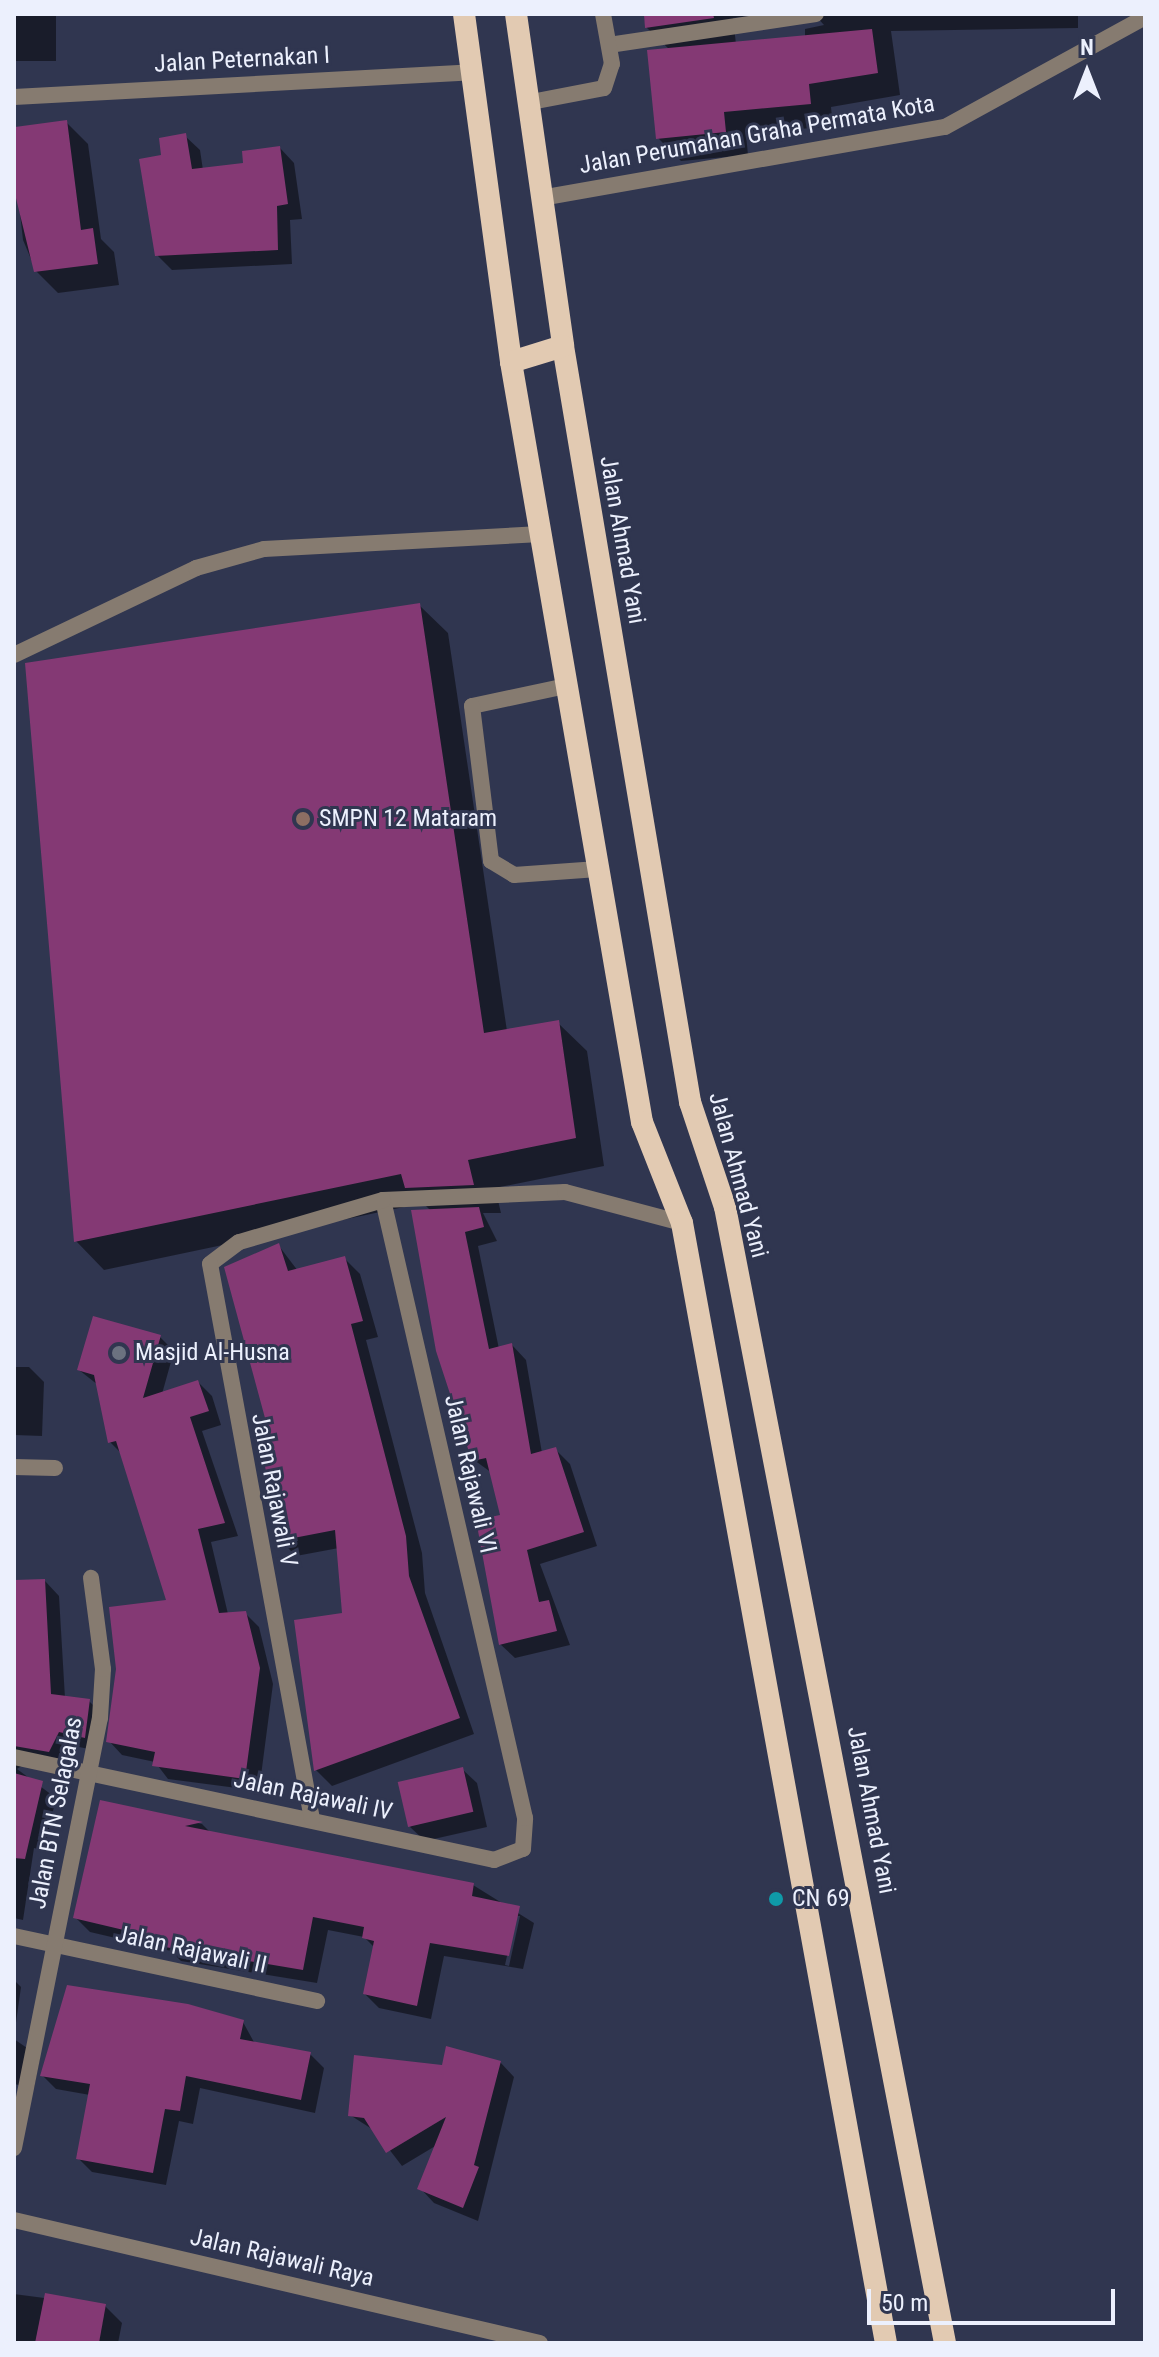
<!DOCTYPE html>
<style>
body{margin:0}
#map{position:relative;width:1159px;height:2357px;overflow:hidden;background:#303650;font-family:"Roboto Condensed",sans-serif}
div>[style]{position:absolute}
.shadow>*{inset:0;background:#0007;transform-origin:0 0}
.building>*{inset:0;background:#843974;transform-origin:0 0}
.service>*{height:16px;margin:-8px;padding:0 8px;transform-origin:8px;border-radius:8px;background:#867b70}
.minor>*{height:16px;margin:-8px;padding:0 8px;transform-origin:8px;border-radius:8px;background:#867b70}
.trunk>*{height:22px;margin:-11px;padding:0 11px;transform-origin:11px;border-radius:11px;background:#e2cab2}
.dots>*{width:22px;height:22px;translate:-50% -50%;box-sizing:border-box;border:4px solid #303650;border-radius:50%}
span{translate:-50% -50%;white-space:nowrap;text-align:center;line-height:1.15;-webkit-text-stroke:6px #303650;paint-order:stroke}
.street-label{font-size:24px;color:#ecf0fd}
.poi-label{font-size:24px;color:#ecf0fd}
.left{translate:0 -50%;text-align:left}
.frame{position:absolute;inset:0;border:16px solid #ecf0fd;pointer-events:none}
.north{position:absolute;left:1047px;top:32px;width:80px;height:80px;-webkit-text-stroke:6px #303650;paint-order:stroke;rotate:0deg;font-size:22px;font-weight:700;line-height:32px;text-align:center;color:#ecf0fd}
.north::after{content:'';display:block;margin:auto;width:28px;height:36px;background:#ecf0fd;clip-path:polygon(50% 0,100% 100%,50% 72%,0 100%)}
.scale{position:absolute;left:867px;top:2289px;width:248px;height:36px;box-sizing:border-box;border:4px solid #ecf0fd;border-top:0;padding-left:10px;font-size:24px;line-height:28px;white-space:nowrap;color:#ecf0fd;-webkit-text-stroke:6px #303650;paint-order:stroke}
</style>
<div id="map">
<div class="shadow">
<div style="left:14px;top:14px;width:42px;height:47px"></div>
<div style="clip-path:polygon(645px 14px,768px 14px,733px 18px,736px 44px,805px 38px,805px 29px,824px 25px,814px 14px,1078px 14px,1078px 28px,891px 31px,900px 95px,831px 107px,833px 126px,746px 134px,748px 155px,681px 161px,658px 138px,670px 50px,647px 28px)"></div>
<div style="clip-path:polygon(66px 122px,88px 144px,101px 239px,114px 252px,119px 285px,58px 293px,36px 271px,23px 240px,14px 160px)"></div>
<div style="clip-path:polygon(185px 136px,200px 150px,203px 170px,245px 164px,280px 148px,294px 163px,302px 219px,290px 220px,292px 264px,172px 270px,157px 255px,164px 157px)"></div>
<div style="clip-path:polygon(419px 605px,448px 633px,507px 1031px,558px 1023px,587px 1051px,604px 1166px,495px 1188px,501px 1213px,483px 1213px,497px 1241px,478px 1246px,499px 1349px,512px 1345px,526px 1360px,542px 1453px,555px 1449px,570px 1464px,597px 1546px,540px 1564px,570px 1645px,515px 1658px,500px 1644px,503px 1516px,492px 1473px,474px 1460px,431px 1211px,423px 1203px,104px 1270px,76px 1241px)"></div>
<div style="clip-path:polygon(279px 1246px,298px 1271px,344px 1258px,360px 1274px,378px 1337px,366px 1340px,422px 1553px,425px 1593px,474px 1734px,332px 1786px,316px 1770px,296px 1622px,344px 1615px,339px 1548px,296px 1556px,280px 1540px,268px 1419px)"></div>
<div style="clip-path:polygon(94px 1319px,160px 1337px,174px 1351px,162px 1394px,198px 1382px,212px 1396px,221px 1425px,202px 1431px,238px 1536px,211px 1542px,228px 1614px,245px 1613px,259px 1627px,273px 1684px,259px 1791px,168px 1779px,155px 1762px,122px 1755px,109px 1741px,168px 1602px,122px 1454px,110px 1442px,98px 1385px,79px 1370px)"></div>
<div style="clip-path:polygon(14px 1367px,29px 1367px,44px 1382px,42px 1436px,14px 1435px)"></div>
<div style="clip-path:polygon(45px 1581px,59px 1596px,65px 1698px,89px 1701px,104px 1716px,99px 1751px,74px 1746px,64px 1766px,31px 1760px,17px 1769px,56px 1798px,44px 1851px,34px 1848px,23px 1920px,14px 1918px,14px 1582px)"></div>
<div style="clip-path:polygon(462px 1769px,477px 1783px,487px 1827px,425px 1841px,410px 1827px)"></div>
<div style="clip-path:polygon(evenodd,102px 1802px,202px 1824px,211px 1833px,473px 1885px,534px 1923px,523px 1969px,444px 1956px,431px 2019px,379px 2008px,365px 1994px,375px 1948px,364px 1937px,328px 1930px,317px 1983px,181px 1961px,171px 1951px,90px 1932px,75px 1917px,102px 1802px,516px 1916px,520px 1916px,509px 1966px,505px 1965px,516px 1916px)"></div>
<div style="clip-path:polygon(14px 1980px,21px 1987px,14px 2037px)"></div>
<div style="clip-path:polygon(243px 2022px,255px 2044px,310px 2054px,324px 2068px,315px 2113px,200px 2088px,193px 2124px,179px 2121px,166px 2185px,92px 2172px,78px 2158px,90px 2095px,56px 2089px,42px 2075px)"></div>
<div style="clip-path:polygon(14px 2039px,40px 2057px,34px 2088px,14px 2084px)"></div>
<div style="clip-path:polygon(500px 2062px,514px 2077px,478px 2221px,434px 2203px,420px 2188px,437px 2145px,402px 2166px,375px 2131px,350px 2115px,443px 2067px)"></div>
<div style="clip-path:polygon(14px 2294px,105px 2306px,122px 2323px,118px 2343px,14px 2343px)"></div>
</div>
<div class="building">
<div style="clip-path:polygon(644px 14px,713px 14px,714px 18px,645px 28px)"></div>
<div style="clip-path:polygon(872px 29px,878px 73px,809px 84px,811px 104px,724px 112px,726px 132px,656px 139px,647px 50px)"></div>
<div style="clip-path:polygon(67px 120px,81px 230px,93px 228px,98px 264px,34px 272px,14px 190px,15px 127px)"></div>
<div style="clip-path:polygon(186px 133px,192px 169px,243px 163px,242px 151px,280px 146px,288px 204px,277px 206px,278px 250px,155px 256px,139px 159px,161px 155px,159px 138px)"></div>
<div style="clip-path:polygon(420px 603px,484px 1033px,559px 1020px,576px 1138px,468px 1160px,474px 1185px,405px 1188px,401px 1174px,74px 1242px,25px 663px)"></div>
<div style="clip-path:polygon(479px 1207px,484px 1227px,465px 1232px,489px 1349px,512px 1343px,531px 1454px,556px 1447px,584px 1532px,527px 1550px,539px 1602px,549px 1600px,557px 1631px,499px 1645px,476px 1520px,500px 1515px,486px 1458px,472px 1461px,436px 1351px,411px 1210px)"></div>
<div style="clip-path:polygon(279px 1243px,288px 1271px,345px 1256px,363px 1321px,351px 1324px,406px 1536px,409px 1576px,460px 1718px,314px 1771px,294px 1620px,342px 1613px,335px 1530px,278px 1541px,257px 1420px,265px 1418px,224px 1267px)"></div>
<div style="clip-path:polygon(93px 1316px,161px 1335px,143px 1398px,198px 1380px,209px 1411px,190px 1417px,225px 1523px,198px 1529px,219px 1613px,246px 1611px,260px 1668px,245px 1779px,152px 1766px,155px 1752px,106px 1742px,116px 1669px,109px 1607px,166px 1600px,116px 1441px,108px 1443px,94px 1375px,77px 1370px)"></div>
<div style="clip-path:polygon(45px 1579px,51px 1694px,90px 1699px,85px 1738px,59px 1732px,49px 1752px,14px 1746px,14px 1580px)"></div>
<div style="left:463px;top:1767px;width:46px;height:67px;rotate:77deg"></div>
<div style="clip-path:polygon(14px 1773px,43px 1781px,25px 1859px,14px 1858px)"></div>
<div style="clip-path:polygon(100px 1800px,203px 1822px,185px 1826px,474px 1883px,472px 1896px,520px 1906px,509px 1956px,430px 1943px,417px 2006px,363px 1994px,374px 1941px,362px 1938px,364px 1927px,313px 1917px,303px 1970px,165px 1947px,166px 1940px,73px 1918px)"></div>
<div style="clip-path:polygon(67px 1985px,188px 2004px,244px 2020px,240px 2039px,311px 2052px,301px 2100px,186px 2076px,180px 2111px,165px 2109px,153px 2173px,76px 2159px,90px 2084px,40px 2076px)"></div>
<div style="clip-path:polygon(446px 2046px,501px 2061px,474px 2165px,479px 2167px,463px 2208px,417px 2189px,446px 2117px,386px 2153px,364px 2118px,348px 2116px,354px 2055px,442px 2065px)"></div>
<div style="clip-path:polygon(45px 2293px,106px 2304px,99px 2343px,35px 2343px)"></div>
</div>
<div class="service">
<div style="left:609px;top:45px;width:209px;rotate:-8.5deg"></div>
<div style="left:526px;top:103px;width:79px;rotate:-10.9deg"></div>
<div style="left:604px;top:88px;width:25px;rotate:-72deg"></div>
<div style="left:612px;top:64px;width:51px;rotate:-100.2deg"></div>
<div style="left:566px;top:686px;width:96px;rotate:168deg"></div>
<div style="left:472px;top:706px;width:156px;rotate:83deg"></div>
<div style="left:491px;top:861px;width:27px;rotate:31deg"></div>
<div style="left:514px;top:875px;width:84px;rotate:-4.1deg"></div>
</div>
<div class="minor">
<div style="left:14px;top:97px;width:459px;rotate:-3.1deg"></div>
<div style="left:541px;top:198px;width:410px;rotate:-10deg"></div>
<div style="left:945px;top:127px;width:228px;rotate:-28.8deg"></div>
<div style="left:14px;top:655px;width:202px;rotate:-25.5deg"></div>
<div style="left:196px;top:568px;width:71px;rotate:-15.6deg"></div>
<div style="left:264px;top:549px;width:277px;rotate:-3.1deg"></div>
<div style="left:383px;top:1200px;width:182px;rotate:-2.5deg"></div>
<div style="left:565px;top:1192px;width:121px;rotate:14.8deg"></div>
<div style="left:14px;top:1467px;width:41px;rotate:1.4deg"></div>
<div style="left:14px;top:1757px;width:491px;rotate:12.1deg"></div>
<div style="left:494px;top:1860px;width:31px;rotate:-21deg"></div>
<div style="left:523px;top:1849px;width:31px;rotate:-86deg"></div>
<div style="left:525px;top:1818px;width:634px;rotate:-102.94deg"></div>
<div style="left:383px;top:1200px;width:150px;rotate:163.7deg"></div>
<div style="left:239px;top:1242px;width:36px;rotate:143deg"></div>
<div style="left:210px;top:1264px;width:564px;rotate:79.59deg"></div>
<div style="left:14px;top:1936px;width:310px;rotate:12.1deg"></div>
<div style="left:14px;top:2148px;width:439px;rotate:-78.7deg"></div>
<div style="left:100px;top:1718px;width:49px;rotate:-86.5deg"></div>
<div style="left:103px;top:1669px;width:92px;rotate:-97.5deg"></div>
<div style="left:14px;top:2220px;width:540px;rotate:13.16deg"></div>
</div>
<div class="trunk">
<div style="left:464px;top:14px;width:351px;rotate:82.3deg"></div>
<div style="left:511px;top:362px;width:771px;rotate:80.22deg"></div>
<div style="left:642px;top:1122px;width:109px;rotate:68.4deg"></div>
<div style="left:682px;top:1223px;width:1138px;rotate:79.68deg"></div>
<div style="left:516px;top:14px;width:335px;rotate:81.9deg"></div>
<div style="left:563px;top:346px;width:767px;rotate:80.46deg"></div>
<div style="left:690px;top:1102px;width:111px;rotate:71.6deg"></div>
<div style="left:725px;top:1207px;width:1157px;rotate:79.04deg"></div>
<div style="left:511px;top:362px;width:54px;rotate:-17.1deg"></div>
</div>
<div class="dots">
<div style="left:303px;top:819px;background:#8d6e63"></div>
<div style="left:119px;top:1353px;background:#6b7280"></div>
<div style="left:776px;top:1899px;background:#0f9aa8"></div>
</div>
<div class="street-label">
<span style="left:242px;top:60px;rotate:-3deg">Jalan Peternakan I</span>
<span style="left:757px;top:135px;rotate:-10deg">Jalan Perumahan Graha Permata Kota</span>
<span style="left:622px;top:540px;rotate:80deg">Jalan Ahmad Yani</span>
<span style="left:738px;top:1175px;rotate:75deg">Jalan Ahmad Yani</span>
<span style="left:470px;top:1474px;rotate:77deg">Jalan Rajawali VI</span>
<span style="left:274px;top:1490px;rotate:79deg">Jalan Rajawali V</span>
<span style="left:313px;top:1796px;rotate:12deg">Jalan Rajawali IV</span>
<span style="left:871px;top:1810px;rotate:79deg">Jalan Ahmad Yani</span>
<span style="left:56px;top:1813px;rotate:-79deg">Jalan BTN Selagalas</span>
<span style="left:191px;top:1950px;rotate:12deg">Jalan Rajawali II</span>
<span style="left:282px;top:2258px;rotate:13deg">Jalan Rajawali Raya</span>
</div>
<div class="poi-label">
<span class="left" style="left:319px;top:819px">SMPN 12 Mataram</span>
<span class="left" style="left:135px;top:1353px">Masjid Al-Husna</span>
<span class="left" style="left:792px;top:1899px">CN 69</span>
</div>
<div class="frame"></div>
<div class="north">N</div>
<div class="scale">50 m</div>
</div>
